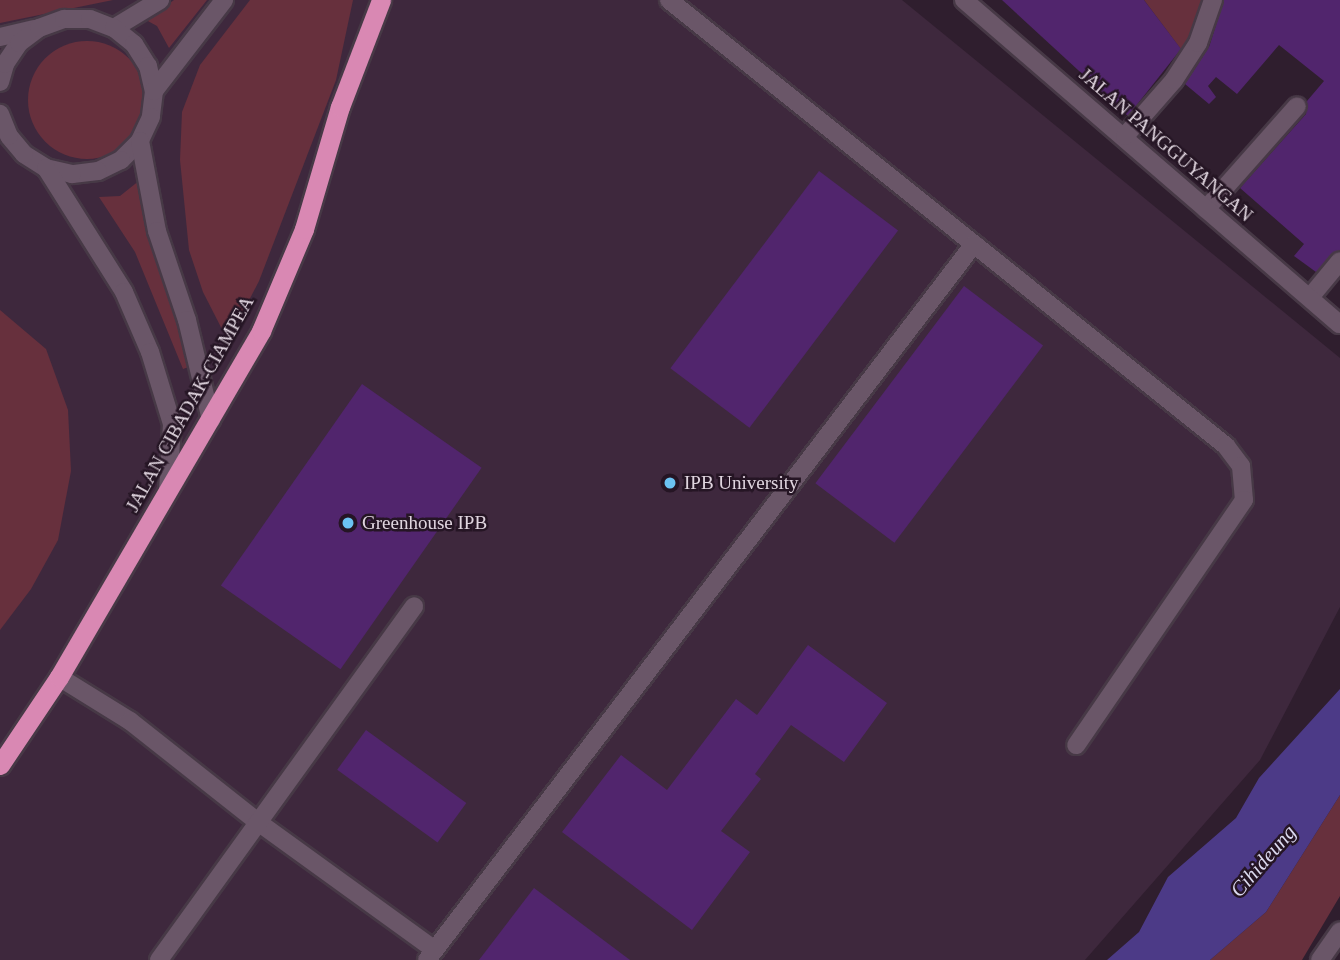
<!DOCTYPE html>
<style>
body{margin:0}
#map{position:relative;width:1340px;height:960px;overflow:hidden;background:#2f1e2e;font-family:"Times New Roman",serif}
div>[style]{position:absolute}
.built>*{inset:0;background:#3e283d}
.green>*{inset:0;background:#67303d}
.round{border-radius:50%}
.water>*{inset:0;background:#4c3a87}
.building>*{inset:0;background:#51256d;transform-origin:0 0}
.roads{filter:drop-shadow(2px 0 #473946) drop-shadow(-2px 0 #473946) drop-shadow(0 2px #473946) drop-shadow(0 -2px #473946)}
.service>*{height:18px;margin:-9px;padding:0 9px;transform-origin:9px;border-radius:9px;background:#6a5668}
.minor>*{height:18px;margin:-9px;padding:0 9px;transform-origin:9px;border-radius:9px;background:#6a5668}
.trunk>*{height:19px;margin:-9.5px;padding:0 9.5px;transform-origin:9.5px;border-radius:9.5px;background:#d988b3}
.dots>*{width:19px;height:19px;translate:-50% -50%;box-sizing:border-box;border:4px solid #251524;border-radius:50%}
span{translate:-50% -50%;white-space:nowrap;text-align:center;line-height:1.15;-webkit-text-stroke:5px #251524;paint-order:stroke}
.street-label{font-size:19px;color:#e0d5df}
.poi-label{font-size:19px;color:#e0d5df}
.left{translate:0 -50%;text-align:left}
.water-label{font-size:21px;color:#dbd9ef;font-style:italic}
</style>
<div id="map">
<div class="built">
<div style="clip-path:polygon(0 0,902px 0,1340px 358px,1340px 607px,1260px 760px,1085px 960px,0 960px)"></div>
</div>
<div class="green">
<div style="clip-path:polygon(0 0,113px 0,0 23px)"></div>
<div style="clip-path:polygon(174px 0,207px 0,169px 48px,157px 26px,146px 20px)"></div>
<div style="clip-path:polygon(250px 0,353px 0,336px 80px,259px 281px,228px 341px,203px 292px,189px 250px,180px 160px,182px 112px,200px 65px)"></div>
<div style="clip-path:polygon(1144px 0,1209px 0,1209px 8px,1183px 52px)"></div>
<div class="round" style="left:28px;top:41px;width:118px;height:118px"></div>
<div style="clip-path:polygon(140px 180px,152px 244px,197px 364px,183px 369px,135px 252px,99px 197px,120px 196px)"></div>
<div style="clip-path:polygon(0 310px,46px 349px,68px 410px,71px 471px,58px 540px,31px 589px,0 630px)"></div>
<div style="clip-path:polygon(1340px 795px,1340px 896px,1302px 960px,1210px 960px,1266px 912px)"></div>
</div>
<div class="water">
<div style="clip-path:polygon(1340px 689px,1340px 795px,1266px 912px,1210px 960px,1107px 960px,1139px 932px,1168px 877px,1236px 818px,1259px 778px)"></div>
</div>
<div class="building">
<div style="clip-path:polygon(1002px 0,1144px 0,1181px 49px,1128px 116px)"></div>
<div style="clip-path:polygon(1224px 0,1340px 0,1340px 250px,1316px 272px,1294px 256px,1304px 244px,1240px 188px,1306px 114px,1307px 101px,1324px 81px,1279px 45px,1237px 94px,1216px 77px,1208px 86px,1216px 97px,1209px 104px,1185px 84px,1209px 47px)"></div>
<div style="left:819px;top:171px;width:99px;height:247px;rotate:37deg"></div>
<div style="left:964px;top:286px;width:99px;height:247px;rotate:37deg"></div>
<div style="left:362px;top:384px;width:146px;height:246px;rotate:35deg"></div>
<div style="clip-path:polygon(808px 645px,887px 703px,844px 762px,791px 725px,755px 774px,761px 779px,721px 831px,750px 852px,692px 930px,562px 832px,621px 755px,667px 790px,736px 699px,757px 715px)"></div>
<div style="left:366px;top:730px;width:124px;height:49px;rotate:36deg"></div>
<div style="clip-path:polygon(534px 888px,630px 960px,479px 960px)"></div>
</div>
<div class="roads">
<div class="service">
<div style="left:669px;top:0;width:714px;rotate:38.68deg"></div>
<div style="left:1226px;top:446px;width:25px;rotate:53deg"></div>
<div style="left:1241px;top:466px;width:34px;rotate:85deg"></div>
<div style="left:1244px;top:500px;width:297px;rotate:124.4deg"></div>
<div style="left:114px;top:28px;width:54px;rotate:-31.3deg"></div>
<div style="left:0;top:37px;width:35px;rotate:-13deg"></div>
<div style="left:0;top:82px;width:19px;rotate:-74deg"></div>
<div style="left:5px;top:64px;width:25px;rotate:-56deg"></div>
<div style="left:19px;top:43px;width:25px;rotate:-37deg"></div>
<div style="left:39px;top:28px;width:27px;rotate:-20deg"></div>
<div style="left:64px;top:19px;width:26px"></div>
<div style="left:90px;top:19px;width:26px;rotate:21deg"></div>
<div style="left:114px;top:28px;width:26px;rotate:39deg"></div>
<div style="left:134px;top:44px;width:26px;rotate:58deg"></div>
<div style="left:148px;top:66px;width:26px;rotate:77deg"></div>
<div style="left:154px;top:91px;width:26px;rotate:97deg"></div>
<div style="left:151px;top:117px;width:26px;rotate:115deg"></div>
<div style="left:140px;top:141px;width:27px;rotate:135deg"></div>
<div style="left:121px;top:160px;width:25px;rotate:154deg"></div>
<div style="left:98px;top:171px;width:26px;rotate:173deg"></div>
<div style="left:72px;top:174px;width:27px;rotate:-167deg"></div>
<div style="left:46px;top:168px;width:26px;rotate:-148deg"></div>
<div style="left:24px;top:154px;width:23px;rotate:-130deg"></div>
<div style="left:9px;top:136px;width:24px;rotate:-112deg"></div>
<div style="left:154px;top:91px;width:115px;rotate:-52.4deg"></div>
<div style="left:140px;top:141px;width:92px;rotate:79.3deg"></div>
<div style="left:157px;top:231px;width:94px;rotate:71.4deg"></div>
<div style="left:187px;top:320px;width:103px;rotate:76.5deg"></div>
<div style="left:46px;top:168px;width:146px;rotate:57.8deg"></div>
<div style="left:124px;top:292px;width:65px;rotate:66.6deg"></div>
<div style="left:150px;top:352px;width:75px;rotate:73deg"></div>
<div style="left:172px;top:424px;width:68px;rotate:93.4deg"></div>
<div style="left:1206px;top:209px;width:137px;rotate:-48.5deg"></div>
<div style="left:1311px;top:296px;width:45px;rotate:-50.4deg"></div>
<div style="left:59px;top:677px;width:84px;rotate:31.8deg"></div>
<div style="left:130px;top:721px;width:163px;rotate:38.3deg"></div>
<div style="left:258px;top:822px;width:218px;rotate:35.9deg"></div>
<div style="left:159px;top:960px;width:436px;rotate:-54.2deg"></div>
<div style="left:427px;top:960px;width:901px;rotate:-52.62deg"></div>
</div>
<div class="minor">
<div style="left:964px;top:0;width:496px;rotate:40.8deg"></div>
<div style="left:1125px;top:136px;width:74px;rotate:-48.8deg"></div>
<div style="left:1174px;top:80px;width:44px;rotate:-57deg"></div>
<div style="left:1198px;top:43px;width:46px;rotate:-70.8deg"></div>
<div style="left:1320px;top:960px;width:35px;rotate:-55deg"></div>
</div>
<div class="trunk">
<div style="left:0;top:765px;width:106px;rotate:-56.2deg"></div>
<div style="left:59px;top:677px;width:401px;rotate:-59.7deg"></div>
<div style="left:261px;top:331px;width:111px;rotate:-67.1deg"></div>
<div style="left:304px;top:229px;width:127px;rotate:-73.6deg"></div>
<div style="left:340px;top:107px;width:115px;rotate:-69deg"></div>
</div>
</div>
<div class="dots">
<div style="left:670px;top:483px;background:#6bc3f2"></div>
<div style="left:348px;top:523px;background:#6bc3f2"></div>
</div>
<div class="street-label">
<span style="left:1166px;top:145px;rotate:41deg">JALAN PANGGUYANGAN</span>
<span style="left:190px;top:404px;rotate:-61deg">JALAN CIBADAK-CIAMPEA</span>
</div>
<div class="poi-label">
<span class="left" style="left:684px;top:483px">IPB University</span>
<span class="left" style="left:362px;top:523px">Greenhouse IPB</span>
</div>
<div class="water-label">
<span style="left:1263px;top:861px;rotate:-49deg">Cihideung</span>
</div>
</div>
